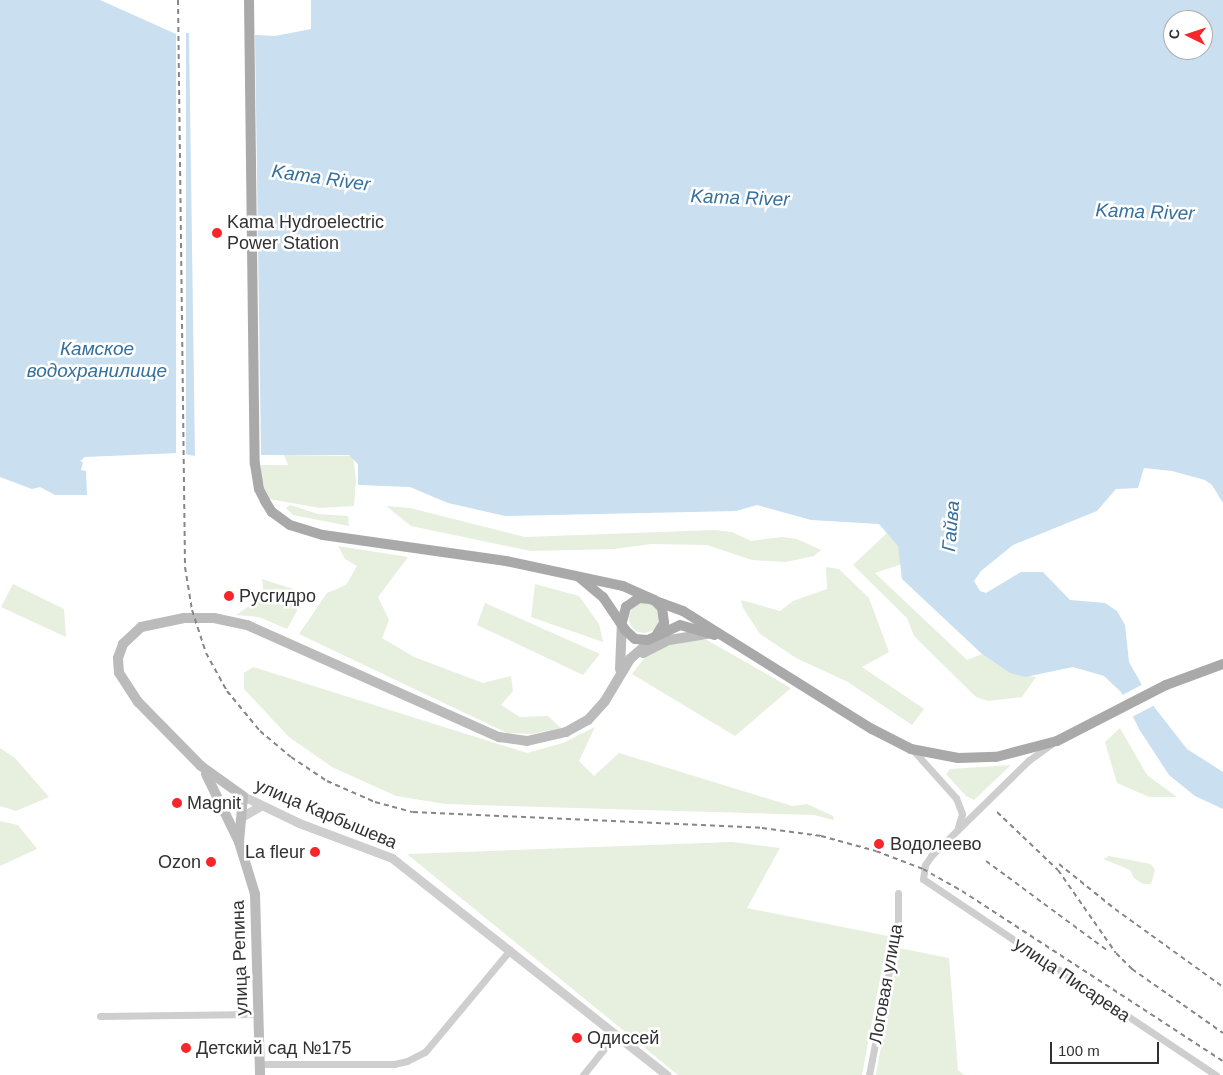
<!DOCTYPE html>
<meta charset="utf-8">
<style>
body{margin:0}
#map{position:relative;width:1223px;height:1075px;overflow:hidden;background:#fff;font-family:Helvetica,sans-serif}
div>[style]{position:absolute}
.green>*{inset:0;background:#e7efdf}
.round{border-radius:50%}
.water>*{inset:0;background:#cadff0}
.pier>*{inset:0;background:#fff;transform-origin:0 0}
.minor>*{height:7px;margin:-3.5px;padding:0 3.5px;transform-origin:3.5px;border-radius:3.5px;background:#cecece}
.tertiary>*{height:9px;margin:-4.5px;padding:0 4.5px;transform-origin:4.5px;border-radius:4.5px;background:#cecece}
.secondary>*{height:10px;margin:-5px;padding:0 5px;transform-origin:5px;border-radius:5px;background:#bbb}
.primary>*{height:10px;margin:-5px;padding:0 5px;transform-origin:5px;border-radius:5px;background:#a9a9a9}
.rail>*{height:2px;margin-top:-1px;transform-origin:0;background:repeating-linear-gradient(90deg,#868686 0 5px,transparent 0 9px)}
.dots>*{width:14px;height:14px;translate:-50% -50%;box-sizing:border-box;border:2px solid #fff;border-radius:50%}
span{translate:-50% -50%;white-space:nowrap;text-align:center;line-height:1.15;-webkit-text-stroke:5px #fff;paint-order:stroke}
.poi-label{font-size:18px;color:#313131}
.left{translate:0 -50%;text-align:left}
.right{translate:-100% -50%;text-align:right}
.street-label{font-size:18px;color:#313131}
.water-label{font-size:19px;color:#36709d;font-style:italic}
.north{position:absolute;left:1163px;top:10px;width:50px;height:50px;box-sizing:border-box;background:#fff;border:1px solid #adadad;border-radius:50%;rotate:274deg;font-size:14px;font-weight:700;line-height:20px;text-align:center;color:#313131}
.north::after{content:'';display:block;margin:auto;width:18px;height:22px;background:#f6262b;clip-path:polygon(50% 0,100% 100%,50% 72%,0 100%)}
.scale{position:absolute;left:1050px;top:1042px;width:109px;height:22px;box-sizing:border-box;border:2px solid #313131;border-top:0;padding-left:6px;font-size:15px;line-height:18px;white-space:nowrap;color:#313131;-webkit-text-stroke:4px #fff;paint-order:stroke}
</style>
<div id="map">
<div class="green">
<div style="clip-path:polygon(284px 455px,353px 456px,356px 480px,354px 506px,320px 508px,269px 499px,261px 479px,261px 465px,288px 465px)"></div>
<div style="clip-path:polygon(290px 505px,318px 514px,348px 516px,349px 526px,293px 515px,286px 508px)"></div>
<div style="clip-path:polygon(386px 506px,410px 508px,525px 537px,714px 530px,732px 532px,751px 541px,782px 537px,797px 539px,821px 550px,814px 556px,786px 562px,752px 560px,707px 545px,651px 544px,614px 549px,531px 551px,411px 526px)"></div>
<div style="clip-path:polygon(888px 532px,898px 546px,902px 564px,875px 573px,967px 660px,982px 654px,1010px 673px,1036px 677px,1022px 697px,988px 701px,976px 697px,914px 636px,907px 618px,853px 565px)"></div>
<div style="clip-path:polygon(338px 546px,408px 557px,378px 597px,389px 620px,382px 638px,414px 657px,483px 683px,511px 676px,513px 691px,501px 705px,520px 717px,548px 716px,561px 728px,532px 734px,507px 733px,299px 634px,327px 593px,346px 585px,357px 566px,345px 559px)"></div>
<div style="clip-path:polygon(826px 567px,839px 569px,869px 598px,889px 652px,862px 667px,924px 709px,912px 725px,848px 682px,796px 658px,760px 634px,743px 608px,741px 600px,780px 611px,793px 601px,827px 589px)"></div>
<div style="clip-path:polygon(262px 579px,299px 591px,297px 611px,287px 629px,259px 617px,236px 615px,264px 596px)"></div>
<div style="clip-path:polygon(13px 584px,64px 609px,66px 637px,1px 607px)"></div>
<div style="clip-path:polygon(535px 584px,579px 596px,599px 624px,603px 642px,531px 617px)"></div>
<div style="clip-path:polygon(485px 603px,600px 654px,583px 675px,477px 625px)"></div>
<div class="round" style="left:629px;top:603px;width:30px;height:30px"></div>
<div style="clip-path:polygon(684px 639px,707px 640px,791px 688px,735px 736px,632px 674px,646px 656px,663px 645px)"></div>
<div style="clip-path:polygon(253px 667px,527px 753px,563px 743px,595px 727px,579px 761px,594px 776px,619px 753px,792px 806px,807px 804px,833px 816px,834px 820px,814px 815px,445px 804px,396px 796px,332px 767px,289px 737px,244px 689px,244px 673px)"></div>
<div style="clip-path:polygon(1120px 728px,1147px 775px,1177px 797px,1149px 797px,1117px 783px,1105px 742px)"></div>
<div style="clip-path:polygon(0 748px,15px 758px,49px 797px,16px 811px,0 806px)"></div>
<div style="clip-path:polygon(1011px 765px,974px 800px,966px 796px,946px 774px,950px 769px)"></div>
<div style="clip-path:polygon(0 821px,18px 825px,37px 849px,0 866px)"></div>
<div style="clip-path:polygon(732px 842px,780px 848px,747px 908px,888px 936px,862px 1075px,678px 1075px,407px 854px)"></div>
<div style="clip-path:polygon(1109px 856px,1151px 864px,1155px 870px,1151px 884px,1143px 884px,1134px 878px,1130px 870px,1103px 859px)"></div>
<div style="clip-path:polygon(899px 948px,949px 958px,958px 1070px,964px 1075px,876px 1075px)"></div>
</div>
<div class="water">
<div style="clip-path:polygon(0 0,100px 0,176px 34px,189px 33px,195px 456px,178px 453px,85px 457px,80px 461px,83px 462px,81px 470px,86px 471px,87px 495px,55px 495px,40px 487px,32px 489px,0 477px)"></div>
<div style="clip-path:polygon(evenodd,311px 0,1223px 0,1223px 503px,1212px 485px,1205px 480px,1172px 471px,1144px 468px,1138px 488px,1116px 489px,1097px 511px,1013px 545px,981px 571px,974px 581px,980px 591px,986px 593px,1021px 572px,1043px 572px,1070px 600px,1105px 603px,1117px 611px,1125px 625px,1129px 662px,1155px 708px,1187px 749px,1223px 772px,1223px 809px,1195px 796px,1169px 775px,1139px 729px,1121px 692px,1104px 676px,1073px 667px,1025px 677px,1010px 673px,982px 654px,902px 579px,898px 546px,879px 524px,811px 520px,757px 505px,736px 511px,505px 516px,448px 503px,410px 487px,358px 485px,358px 464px,349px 455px,261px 455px,255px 35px,275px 36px,311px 29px,311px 0,1173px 20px,1203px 20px,1203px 50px,1173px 50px,1173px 20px)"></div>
</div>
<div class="pier">
<div style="left:176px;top:31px;width:10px;height:425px"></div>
<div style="left:1145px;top:683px;width:24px;height:28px;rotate:62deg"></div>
</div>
<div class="minor">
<div style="left:1050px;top:745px;width:26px;rotate:144deg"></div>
<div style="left:1029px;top:760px;width:137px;rotate:135.6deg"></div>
<div style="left:931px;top:856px;width:11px;rotate:124deg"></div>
<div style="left:925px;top:865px;width:14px;rotate:98deg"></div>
<div style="left:923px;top:879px;width:353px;rotate:33.8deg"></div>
<div style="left:912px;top:749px;width:66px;rotate:48.1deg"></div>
<div style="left:956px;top:798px;width:17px;rotate:69deg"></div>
<div style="left:962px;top:814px;width:14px;rotate:107deg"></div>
<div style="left:100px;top:1016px;width:158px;rotate:-0.7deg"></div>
<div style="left:259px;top:1064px;width:135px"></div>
<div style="left:394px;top:1064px;width:13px;rotate:-13deg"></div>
<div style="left:407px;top:1061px;width:20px;rotate:-27deg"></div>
<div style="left:425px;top:1052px;width:133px;rotate:-50.2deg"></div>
<div style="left:583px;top:1075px;width:53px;rotate:-51.2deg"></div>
<div style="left:869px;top:1075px;width:154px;rotate:-79.1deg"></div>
<div style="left:898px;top:924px;width:31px;rotate:-90deg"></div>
</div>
<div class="tertiary">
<div style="left:243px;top:796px;width:62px;rotate:25.7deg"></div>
<div style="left:299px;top:823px;width:99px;rotate:20.6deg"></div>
<div style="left:392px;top:858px;width:350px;rotate:38.3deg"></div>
<div style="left:243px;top:816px;width:20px;rotate:-30deg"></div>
</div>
<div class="secondary">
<div style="left:643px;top:653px;width:29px;rotate:-27deg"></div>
<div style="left:669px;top:640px;width:38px;rotate:-9deg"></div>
<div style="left:620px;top:669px;width:47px;rotate:-87.6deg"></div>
<div style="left:206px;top:774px;width:76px;rotate:64.1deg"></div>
<div style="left:239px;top:842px;width:54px;rotate:72.9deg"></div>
<div style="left:255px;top:894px;width:181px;rotate:88.4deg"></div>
<div style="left:239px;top:842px;width:46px;rotate:-85deg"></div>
<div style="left:243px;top:796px;width:52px;rotate:-144.5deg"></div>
<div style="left:201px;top:766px;width:90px;rotate:-134.5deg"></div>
<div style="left:138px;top:702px;width:35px;rotate:-123deg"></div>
<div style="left:119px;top:673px;width:15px;rotate:-94deg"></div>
<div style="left:118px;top:658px;width:15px;rotate:-70deg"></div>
<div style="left:123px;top:644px;width:25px;rotate:-43deg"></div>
<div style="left:141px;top:627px;width:44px;rotate:-11.8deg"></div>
<div style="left:184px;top:618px;width:30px"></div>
<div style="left:214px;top:618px;width:34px;rotate:12deg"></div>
<div style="left:247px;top:625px;width:276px;rotate:24deg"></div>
<div style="left:499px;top:737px;width:28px;rotate:8deg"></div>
<div style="left:527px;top:741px;width:40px;rotate:-13deg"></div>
<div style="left:566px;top:732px;width:25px;rotate:-29deg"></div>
<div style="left:588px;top:720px;width:25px;rotate:-48deg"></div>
<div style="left:605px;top:701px;width:49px;rotate:-59.2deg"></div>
<div style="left:630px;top:659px;width:33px;rotate:-41deg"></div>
</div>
<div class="primary">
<div style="left:249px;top:0;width:464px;rotate:89.3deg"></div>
<div style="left:255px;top:464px;width:25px;rotate:81deg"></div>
<div style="left:259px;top:489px;width:13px;rotate:63deg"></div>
<div style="left:265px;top:501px;width:13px;rotate:58deg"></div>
<div style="left:272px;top:512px;width:22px;rotate:36deg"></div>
<div style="left:290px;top:525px;width:34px;rotate:17deg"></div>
<div style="left:323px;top:535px;width:185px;rotate:8.1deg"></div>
<div style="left:506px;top:561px;width:120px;rotate:12.1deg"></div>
<div style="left:623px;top:586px;width:34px;rotate:24deg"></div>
<div style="left:654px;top:600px;width:11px;rotate:45deg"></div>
<div style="left:662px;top:608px;width:15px;rotate:82deg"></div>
<div style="left:664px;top:623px;width:15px;rotate:122deg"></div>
<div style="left:580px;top:578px;width:30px;rotate:40deg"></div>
<div style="left:603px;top:597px;width:40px;rotate:56deg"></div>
<div style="left:625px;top:630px;width:13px;rotate:42deg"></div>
<div style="left:635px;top:639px;width:13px;rotate:4deg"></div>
<div style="left:648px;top:640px;width:35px;rotate:-25deg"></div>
<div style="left:680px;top:625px;width:36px;rotate:16deg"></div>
<div style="left:622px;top:622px;width:16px;rotate:-75deg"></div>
<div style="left:626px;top:607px;width:16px;rotate:-35deg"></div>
<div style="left:639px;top:598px;width:11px;rotate:5deg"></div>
<div style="left:650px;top:599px;width:35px;rotate:20deg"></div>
<div style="left:683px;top:611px;width:223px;rotate:32deg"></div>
<div style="left:872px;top:729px;width:44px;rotate:27.1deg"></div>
<div style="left:911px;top:749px;width:48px;rotate:10.8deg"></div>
<div style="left:958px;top:758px;width:38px;rotate:-2deg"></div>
<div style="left:996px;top:757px;width:63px;rotate:-14.7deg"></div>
<div style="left:1057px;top:741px;width:123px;rotate:-27.2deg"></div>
<div style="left:1166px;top:685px;width:61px;rotate:-20.2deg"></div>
</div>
<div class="rail">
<div style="left:178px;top:0;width:567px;rotate:89.29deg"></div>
<div style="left:185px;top:567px;width:44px;rotate:80.8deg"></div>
<div style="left:192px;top:610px;width:45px;rotate:72deg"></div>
<div style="left:206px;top:653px;width:43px;rotate:61.1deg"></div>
<div style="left:227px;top:691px;width:52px;rotate:50.5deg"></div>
<div style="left:260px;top:731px;width:40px;rotate:40deg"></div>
<div style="left:291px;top:757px;width:43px;rotate:33.7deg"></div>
<div style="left:327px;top:781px;width:52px;rotate:23.6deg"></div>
<div style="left:375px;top:802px;width:39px;rotate:15deg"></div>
<div style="left:413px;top:812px;width:349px;rotate:2.6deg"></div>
<div style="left:762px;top:828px;width:60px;rotate:7.7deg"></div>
<div style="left:821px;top:836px;width:57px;rotate:15.3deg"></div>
<div style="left:876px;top:851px;width:50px;rotate:21deg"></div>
<div style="left:923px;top:869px;width:45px;rotate:29.4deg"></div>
<div style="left:962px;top:891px;width:311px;rotate:33.1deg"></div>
<div style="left:997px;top:812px;width:84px;rotate:43.6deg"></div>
<div style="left:1058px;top:870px;width:101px;rotate:55.1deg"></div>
<div style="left:1116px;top:953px;width:23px;rotate:45deg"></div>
<div style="left:1132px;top:969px;width:111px;rotate:35.1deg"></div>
<div style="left:986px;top:861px;width:152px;rotate:36.4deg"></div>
<div style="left:1059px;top:864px;width:72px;rotate:38.8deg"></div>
<div style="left:1115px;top:909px;width:133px;rotate:35.8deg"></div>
</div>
<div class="dots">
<div style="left:217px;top:233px;background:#f6262b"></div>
<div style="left:229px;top:596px;background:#f6262b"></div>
<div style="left:177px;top:803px;background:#f6262b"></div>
<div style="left:879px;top:844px;background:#f6262b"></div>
<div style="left:315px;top:852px;background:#f6262b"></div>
<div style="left:211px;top:862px;background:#f6262b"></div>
<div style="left:577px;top:1038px;background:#f6262b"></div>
<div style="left:186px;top:1048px;background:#f6262b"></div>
</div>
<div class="poi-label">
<span class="left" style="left:227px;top:233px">Kama Hydroelectric<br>Power Station</span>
<span class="left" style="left:239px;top:596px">Русгидро</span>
<span class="left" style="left:187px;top:803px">Magnit</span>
<span class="left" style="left:890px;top:844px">Водолеево</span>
<span class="right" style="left:305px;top:852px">La fleur</span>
<span class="right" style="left:201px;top:862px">Ozon</span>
<span class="left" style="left:587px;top:1038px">Одиссей</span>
<span class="left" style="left:196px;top:1048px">Детский сад №175</span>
</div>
<div class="street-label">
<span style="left:326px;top:814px;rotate:23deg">улица Карбышева</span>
<span style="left:240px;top:958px;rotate:-92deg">улица Репина</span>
<span style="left:1072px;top:980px;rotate:34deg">улица Писарева</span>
<span style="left:886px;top:984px;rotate:-80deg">Логовая улица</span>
</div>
<div class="water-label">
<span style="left:321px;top:178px;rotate:8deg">Kama River</span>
<span style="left:740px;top:198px;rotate:2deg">Kama River</span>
<span style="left:1145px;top:212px;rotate:2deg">Kama River</span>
<span style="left:97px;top:360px">Камское<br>водохранилище</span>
<span style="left:951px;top:526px;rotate:-85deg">Гайва</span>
</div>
<div class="north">С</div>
<div class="scale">100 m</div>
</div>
